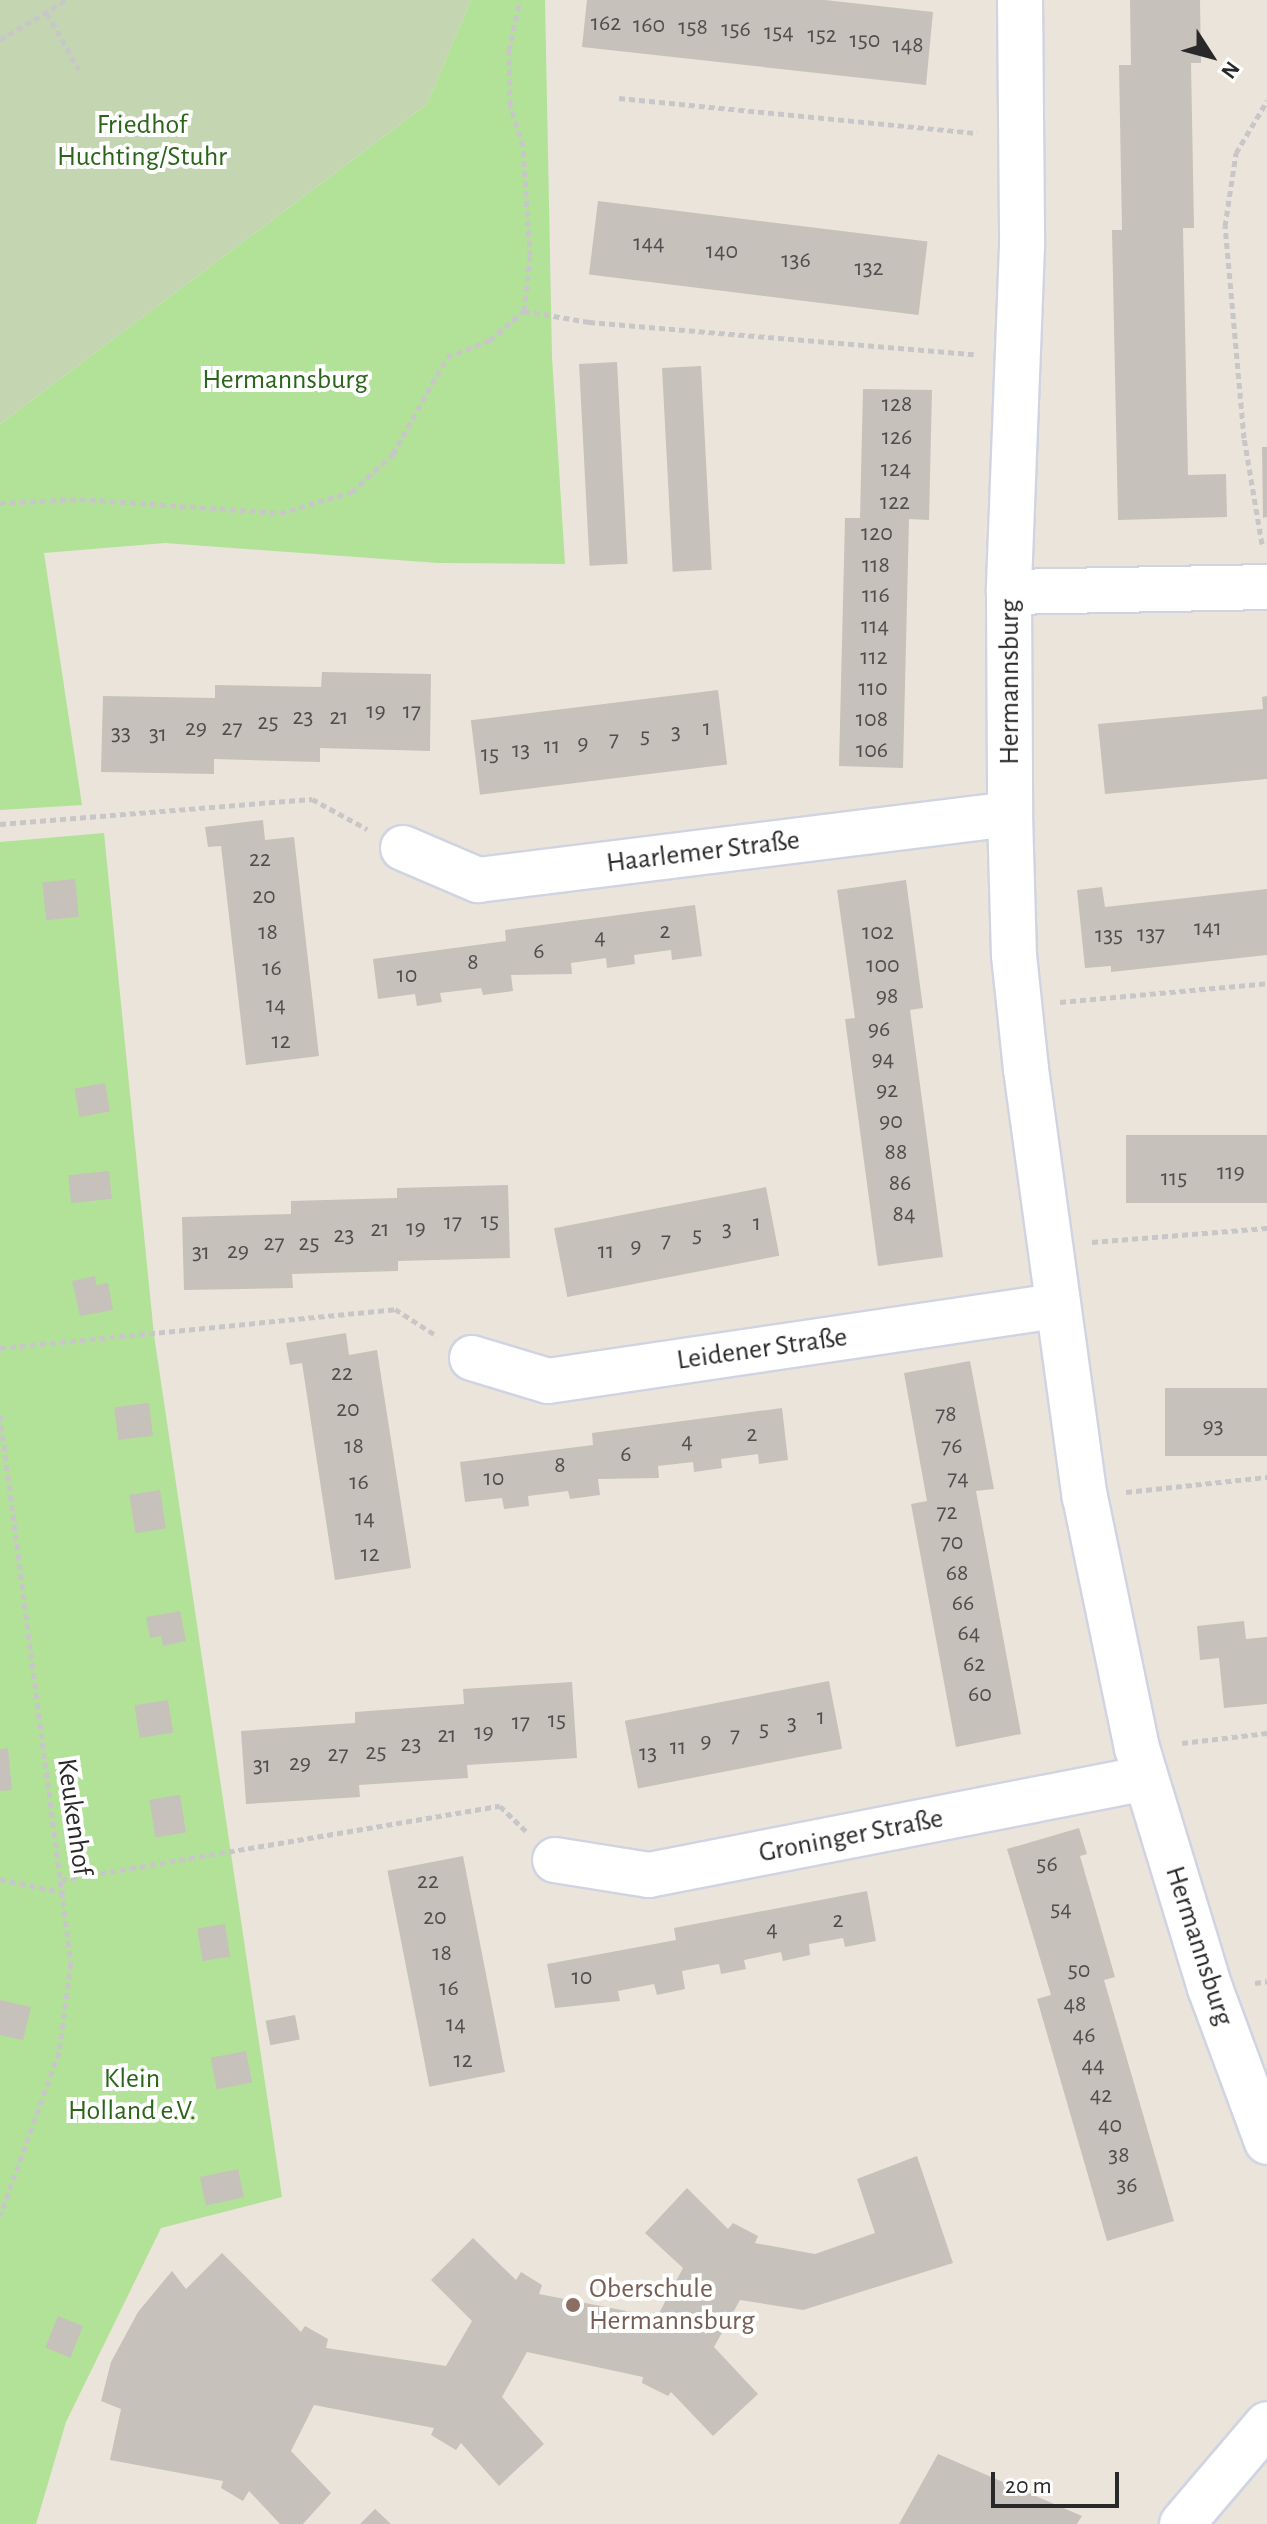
<!DOCTYPE html>
<meta charset="utf-8">
<style>
body{margin:0}
#map{position:relative;width:1267px;height:2524px;overflow:hidden;background:#ebe4da;font-family:"Alegreya Sans",sans-serif}
div>[style]{position:absolute}
.green>*{inset:0;background:#b2e297}
.cemetery>*{inset:0;background:#c4d5b2}
.building>*{inset:0;background:#c6c1ba;transform-origin:0 0}
.path>*{height:5px;margin-top:-2.5px;transform-origin:0;background:repeating-linear-gradient(90deg,#c7c7c7 0 6px,transparent 0 10px)}
.roads{filter:drop-shadow(2px 0 #d0d4e2) drop-shadow(-2px 0 #d0d4e2) drop-shadow(0 2px #d0d4e2) drop-shadow(0 -2px #d0d4e2)}
.minor>*{height:44px;margin:-22px;padding:0 22px;transform-origin:22px;border-radius:22px;background:#fff}
.dots>*{width:22px;height:22px;translate:-50% -50%;box-sizing:border-box;border:4px solid #fff;border-radius:50%}
span{translate:-50% -50%;white-space:nowrap;text-align:center;line-height:1.15;-webkit-text-stroke:8px #fff;paint-order:stroke}
.number-label{font-size:24px;color:#504f4d}
.number-label span{-webkit-text-stroke-width:0}
.park-label{font-size:28px;color:#2b651a}
.street-label{font-size:28px;color:#292929}
.education-label{font-size:28px;color:#785e54}
.left{translate:0 -50%;text-align:left}
.north{position:absolute;left:1171px;top:16px;width:80px;height:80px;-webkit-text-stroke:6px #fff;paint-order:stroke;rotate:126deg;font-size:22px;font-weight:700;line-height:32px;text-align:center;color:#292929}
.north::after{content:'';display:block;margin:auto;width:28px;height:36px;background:#292929;clip-path:polygon(50% 0,100% 100%,50% 72%,0 100%)}
.scale{position:absolute;left:991px;top:2472px;width:128px;height:36px;box-sizing:border-box;border:4px solid #292929;border-top:0;padding-left:10px;font-size:24px;line-height:28px;white-space:nowrap;color:#292929;-webkit-text-stroke:6px #fff;paint-order:stroke}
</style>
<div id="map">
<div class="green">
<div style="clip-path:polygon(471px 0,545px 0,552px 357px,565px 564px,438px 563px,165px 543px,44px 553px,82px 805px,0 810px,0 424px,427px 104px)"></div>
<div style="clip-path:polygon(104px 833px,154px 1335px,282px 2197px,161px 2228px,66px 2422px,36px 2524px,0 2524px,0 842px)"></div>
</div>
<div class="cemetery">
<div style="clip-path:polygon(0 0,471px 0,427px 104px,0 424px)"></div>
</div>
<div class="building">
<div style="clip-path:polygon(587px 0,825px 0,933px 12px,926px 85px,582px 47px)"></div>
<div style="clip-path:polygon(1130px 0,1200px 0,1201px 63px,1191px 63px,1194px 228px,1183px 228px,1188px 475px,1226px 474px,1227px 517px,1118px 520px,1112px 230px,1122px 230px,1119px 65px,1131px 65px)"></div>
<div style="left:598px;top:201px;width:332px;height:74px;rotate:7deg"></div>
<div style="left:617px;top:362px;width:202px;height:38px;rotate:87deg"></div>
<div style="left:701px;top:366px;width:204px;height:39px;rotate:87deg"></div>
<div style="clip-path:polygon(863px 389px,932px 390px,929px 520px,909px 519px,903px 768px,839px 766px,845px 518px,860px 518px)"></div>
<div style="clip-path:polygon(1262px 447px,1267px 447px,1267px 517px,1263px 518px)"></div>
<div style="clip-path:polygon(322px 672px,431px 674px,430px 751px,320px 748px,320px 762px,214px 759px,214px 774px,101px 772px,103px 696px,215px 698px,215px 685px,321px 687px)"></div>
<div style="left:718px;top:690px;width:75px;height:249px;rotate:83deg"></div>
<div style="clip-path:polygon(1267px 696px,1267px 779px,1105px 794px,1098px 724px,1263px 709px,1262px 697px)"></div>
<div style="clip-path:polygon(263px 820px,265px 840px,294px 837px,319px 1056px,246px 1065px,221px 846px,208px 847px,205px 827px)"></div>
<div style="left:75px;top:879px;width:38px;height:33px;rotate:84deg"></div>
<div style="clip-path:polygon(906px 880px,923px 1008px,910px 1010px,943px 1257px,878px 1266px,845px 1019px,855px 1018px,837px 890px)"></div>
<div style="clip-path:polygon(1102px 887px,1105px 907px,1267px 889px,1267px 955px,1111px 972px,1111px 966px,1085px 968px,1077px 890px)"></div>
<div style="clip-path:polygon(695px 905px,702px 956px,672px 960px,671px 950px,634px 955px,635px 964px,607px 968px,606px 958px,571px 963px,572px 974px,511px 975px,513px 991px,483px 995px,481px 988px,440px 993px,442px 1002px,417px 1006px,415px 994px,378px 999px,373px 959px,506px 941px,505px 930px)"></div>
<div style="left:105px;top:1083px;width:29px;height:31px;rotate:80deg"></div>
<div style="left:1267px;top:1135px;width:68px;height:141px;rotate:90deg"></div>
<div style="left:109px;top:1171px;width:28px;height:41px;rotate:84deg"></div>
<div style="clip-path:polygon(508px 1185px,510px 1258px,398px 1261px,398px 1271px,292px 1274px,293px 1288px,184px 1290px,182px 1217px,291px 1214px,291px 1201px,397px 1198px,397px 1188px)"></div>
<div style="left:766px;top:1187px;width:70px;height:216px;rotate:79deg"></div>
<div style="clip-path:polygon(95px 1276px,96px 1285px,108px 1283px,113px 1310px,80px 1316px,72px 1281px)"></div>
<div style="clip-path:polygon(346px 1333px,349px 1355px,377px 1350px,411px 1568px,335px 1580px,302px 1363px,290px 1365px,286px 1343px)"></div>
<div style="clip-path:polygon(970px 1361px,994px 1489px,976px 1491px,1021px 1734px,956px 1747px,911px 1504px,927px 1501px,904px 1373px)"></div>
<div style="left:1267px;top:1388px;width:68px;height:102px;rotate:90deg"></div>
<div style="left:149px;top:1403px;width:33px;height:35px;rotate:83deg"></div>
<div style="clip-path:polygon(782px 1408px,788px 1460px,759px 1464px,758px 1454px,721px 1459px,722px 1468px,694px 1472px,693px 1462px,658px 1466px,659px 1478px,598px 1479px,600px 1495px,570px 1499px,568px 1491px,528px 1496px,529px 1506px,504px 1509px,502px 1498px,465px 1502px,460px 1462px,593px 1445px,592px 1433px)"></div>
<div style="left:160px;top:1490px;width:39px;height:31px;rotate:81deg"></div>
<div style="clip-path:polygon(180px 1611px,186px 1641px,163px 1646px,161px 1636px,150px 1638px,146px 1617px)"></div>
<div style="clip-path:polygon(1244px 1621px,1246px 1639px,1267px 1637px,1267px 1704px,1224px 1708px,1219px 1658px,1200px 1660px,1197px 1626px)"></div>
<div style="left:829px;top:1681px;width:69px;height:208px;rotate:79deg"></div>
<div style="clip-path:polygon(572px 1682px,577px 1758px,467px 1765px,468px 1778px,359px 1785px,360px 1797px,246px 1804px,241px 1731px,355px 1723px,355px 1712px,464px 1704px,463px 1689px)"></div>
<div style="left:168px;top:1700px;width:33px;height:34px;rotate:81deg"></div>
<div style="clip-path:polygon(8px 1748px,12px 1790px,0 1791px,0 1749px)"></div>
<div style="left:180px;top:1795px;width:38px;height:31px;rotate:81deg"></div>
<div style="clip-path:polygon(1079px 1828px,1087px 1854px,1080px 1856px,1115px 1977px,1104px 1980px,1174px 2221px,1107px 2241px,1037px 1999px,1051px 1995px,1007px 1849px)"></div>
<div style="left:463px;top:1856px;width:220px;height:77px;rotate:79deg"></div>
<div style="clip-path:polygon(867px 1891px,876px 1941px,845px 1947px,843px 1938px,809px 1944px,810px 1955px,783px 1961px,781px 1952px,744px 1960px,746px 1969px,721px 1974px,719px 1964px,682px 1971px,685px 1989px,657px 1995px,654px 1984px,618px 1991px,620px 2001px,555px 2008px,547px 1964px,676px 1940px,674px 1928px)"></div>
<div style="left:225px;top:1924px;width:33px;height:28px;rotate:81deg"></div>
<div style="clip-path:polygon(0 2000px,31px 2007px,23px 2040px,0 2035px)"></div>
<div style="left:295px;top:2015px;width:25px;height:30px;rotate:79deg"></div>
<div style="left:246px;top:2051px;width:32px;height:36px;rotate:79deg"></div>
<div style="clip-path:polygon(917px 2156px,953px 2263px,803px 2310px,740px 2300px,714px 2347px,758px 2394px,713px 2436px,671px 2392px,668px 2396px,642px 2383px,643px 2377px,527px 2352px,502px 2397px,544px 2444px,499px 2486px,461px 2443px,456px 2450px,431px 2435px,434px 2428px,314px 2405px,291px 2451px,331px 2493px,303px 2524px,280px 2524px,249px 2491px,243px 2501px,221px 2488px,223px 2481px,110px 2460px,121px 2409px,101px 2401px,111px 2362px,138px 2312px,172px 2271px,186px 2289px,222px 2253px,301px 2332px,305px 2326px,328px 2339px,326px 2348px,446px 2366px,472px 2321px,431px 2280px,473px 2238px,516px 2280px,521px 2272px,542px 2285px,539px 2294px,657px 2317px,683px 2268px,645px 2233px,687px 2188px,728px 2229px,733px 2223px,758px 2236px,755px 2243px,815px 2254px,875px 2233px,857px 2179px)"></div>
<div style="left:238px;top:2169px;width:29px;height:39px;rotate:78deg"></div>
<div style="left:58px;top:2316px;width:27px;height:34px;rotate:22deg"></div>
<div style="clip-path:polygon(938px 2454px,1082px 2516px,1077px 2524px,899px 2524px)"></div>
<div style="clip-path:polygon(375px 2509px,391px 2524px,360px 2524px)"></div>
</div>
<div class="path">
<div style="left:47px;top:13px;width:65px;rotate:60.7deg"></div>
<div style="left:0;top:40px;width:77px;rotate:-31.2deg"></div>
<div style="left:619px;top:98px;width:360px;rotate:5.6deg"></div>
<div style="left:524px;top:311px;width:66px;rotate:9.6deg"></div>
<div style="left:589px;top:322px;width:386px;rotate:4.8deg"></div>
<div style="left:0;top:503px;width:80px;rotate:-2.9deg"></div>
<div style="left:80px;top:499px;width:200px;rotate:4deg"></div>
<div style="left:280px;top:513px;width:75px;rotate:-16.3deg"></div>
<div style="left:352px;top:492px;width:56px;rotate:-42.8deg"></div>
<div style="left:393px;top:454px;width:111px;rotate:-60.9deg"></div>
<div style="left:447px;top:357px;width:46px;rotate:-21.6deg"></div>
<div style="left:490px;top:340px;width:45px;rotate:-40.5deg"></div>
<div style="left:524px;top:311px;width:55px;rotate:-83.8deg"></div>
<div style="left:530px;top:256px;width:110px;rotate:-93.6deg"></div>
<div style="left:523px;top:146px;width:43px;rotate:-107.6deg"></div>
<div style="left:510px;top:105px;width:55px;rotate:-91deg"></div>
<div style="left:509px;top:50px;width:51px;rotate:-77.6deg"></div>
<div style="left:1262px;top:544px;width:108px;rotate:-99.6deg"></div>
<div style="left:1244px;top:438px;width:213px;rotate:-95.1deg"></div>
<div style="left:1225px;top:226px;width:74px;rotate:-81.4deg"></div>
<div style="left:1236px;top:153px;width:61px;rotate:-59.2deg"></div>
<div style="left:0;top:824px;width:313px;rotate:-4.6deg"></div>
<div style="left:312px;top:799px;width:63px;rotate:28.6deg"></div>
<div style="left:1060px;top:1002px;width:208px;rotate:-5.2deg"></div>
<div style="left:1092px;top:1242px;width:176px;rotate:-4.6deg"></div>
<div style="left:0;top:1348px;width:397px;rotate:-5.6deg"></div>
<div style="left:395px;top:1309px;width:50px;rotate:32.7deg"></div>
<div style="left:0;top:1415px;width:553px;rotate:82.62deg"></div>
<div style="left:71px;top:1963px;width:90px;rotate:97.7deg"></div>
<div style="left:59px;top:2052px;width:174px;rotate:109.8deg"></div>
<div style="left:1126px;top:1492px;width:142px;rotate:-6.1deg"></div>
<div style="left:1182px;top:1743px;width:86px;rotate:-6.7deg"></div>
<div style="left:0;top:1879px;width:66px;rotate:12.2deg"></div>
<div style="left:61px;top:1880px;width:445px;rotate:-9.6deg"></div>
<div style="left:500px;top:1806px;width:36px;rotate:44deg"></div>
<div style="left:1255px;top:1983px;width:12px;rotate:-9deg"></div>
</div>
<div class="roads">
<div class="minor">
<div style="left:1020px;top:0;width:246px;rotate:89.5deg"></div>
<div style="left:1022px;top:246px;width:346px;rotate:92.2deg"></div>
<div style="left:1009px;top:592px;width:222px;rotate:89.7deg"></div>
<div style="left:1010px;top:814px;width:141px;rotate:88.4deg"></div>
<div style="left:1014px;top:955px;width:115px;rotate:84deg"></div>
<div style="left:1026px;top:1069px;width:432px;rotate:82.2deg"></div>
<div style="left:1085px;top:1497px;width:256px;rotate:78.3deg"></div>
<div style="left:1137px;top:1748px;width:251px;rotate:73.1deg"></div>
<div style="left:1210px;top:1988px;width:164px;rotate:69.7deg"></div>
<div style="left:1009px;top:592px;width:258px;rotate:-1.1deg"></div>
<div style="left:403px;top:848px;width:82px;rotate:23.1deg"></div>
<div style="left:478px;top:880px;width:536px;rotate:-7.07deg"></div>
<div style="left:472px;top:1358px;width:79px;rotate:16.8deg"></div>
<div style="left:548px;top:1381px;width:513px;rotate:-8.41deg"></div>
<div style="left:555px;top:1860px;width:95px;rotate:9.1deg"></div>
<div style="left:649px;top:1875px;width:506px;rotate:-11.04deg"></div>
<div style="left:1182px;top:2524px;width:131px;rotate:-49.6deg"></div>
</div>
</div>
<div class="dots">
<div style="left:573px;top:2305px;background:#8d6e63"></div>
</div>
<div class="number-label">
<span style="left:606px;top:24px">162</span>
<span style="left:649px;top:26px">160</span>
<span style="left:693px;top:28px">158</span>
<span style="left:736px;top:30px">156</span>
<span style="left:779px;top:33px">154</span>
<span style="left:822px;top:36px">152</span>
<span style="left:865px;top:41px">150</span>
<span style="left:908px;top:46px">148</span>
<span style="left:649px;top:244px">144</span>
<span style="left:722px;top:252px">140</span>
<span style="left:796px;top:261px">136</span>
<span style="left:869px;top:269px">132</span>
<span style="left:897px;top:405px">128</span>
<span style="left:897px;top:438px">126</span>
<span style="left:896px;top:470px">124</span>
<span style="left:895px;top:503px">122</span>
<span style="left:877px;top:534px">120</span>
<span style="left:876px;top:566px">118</span>
<span style="left:876px;top:596px">116</span>
<span style="left:875px;top:627px">114</span>
<span style="left:874px;top:658px">112</span>
<span style="left:873px;top:689px">110</span>
<span style="left:376px;top:712px">19</span>
<span style="left:412px;top:712px">17</span>
<span style="left:303px;top:718px">23</span>
<span style="left:339px;top:718px">21</span>
<span style="left:872px;top:720px">108</span>
<span style="left:268px;top:723px">25</span>
<span style="left:196px;top:729px">29</span>
<span style="left:232px;top:729px">27</span>
<span style="left:707px;top:729px">1</span>
<span style="left:676px;top:733px">3</span>
<span style="left:121px;top:734px">33</span>
<span style="left:158px;top:735px">31</span>
<span style="left:645px;top:737px">5</span>
<span style="left:614px;top:740px">7</span>
<span style="left:583px;top:744px">9</span>
<span style="left:552px;top:747px">11</span>
<span style="left:521px;top:751px">13</span>
<span style="left:872px;top:751px">106</span>
<span style="left:490px;top:755px">15</span>
<span style="left:260px;top:860px">22</span>
<span style="left:264px;top:897px">20</span>
<span style="left:1208px;top:929px">141</span>
<span style="left:665px;top:932px">2</span>
<span style="left:268px;top:933px">18</span>
<span style="left:878px;top:933px">102</span>
<span style="left:1151px;top:935px">137</span>
<span style="left:1109px;top:936px">135</span>
<span style="left:600px;top:938px">4</span>
<span style="left:539px;top:952px">6</span>
<span style="left:473px;top:963px">8</span>
<span style="left:883px;top:966px">100</span>
<span style="left:272px;top:969px">16</span>
<span style="left:407px;top:976px">10</span>
<span style="left:887px;top:997px">98</span>
<span style="left:276px;top:1006px">14</span>
<span style="left:879px;top:1030px">96</span>
<span style="left:281px;top:1042px">12</span>
<span style="left:883px;top:1060px">94</span>
<span style="left:887px;top:1091px">92</span>
<span style="left:891px;top:1122px">90</span>
<span style="left:896px;top:1153px">88</span>
<span style="left:1231px;top:1173px">119</span>
<span style="left:1174px;top:1179px">115</span>
<span style="left:900px;top:1184px">86</span>
<span style="left:904px;top:1215px">84</span>
<span style="left:490px;top:1222px">15</span>
<span style="left:453px;top:1223px">17</span>
<span style="left:757px;top:1224px">1</span>
<span style="left:416px;top:1229px">19</span>
<span style="left:380px;top:1230px">21</span>
<span style="left:727px;top:1230px">3</span>
<span style="left:344px;top:1236px">23</span>
<span style="left:697px;top:1236px">5</span>
<span style="left:666px;top:1241px">7</span>
<span style="left:274px;top:1244px">27</span>
<span style="left:309px;top:1244px">25</span>
<span style="left:636px;top:1247px">9</span>
<span style="left:238px;top:1252px">29</span>
<span style="left:606px;top:1252px">11</span>
<span style="left:201px;top:1253px">31</span>
<span style="left:342px;top:1374px">22</span>
<span style="left:348px;top:1410px">20</span>
<span style="left:946px;top:1415px">78</span>
<span style="left:1213px;top:1427px">93</span>
<span style="left:752px;top:1435px">2</span>
<span style="left:687px;top:1442px">4</span>
<span style="left:354px;top:1447px">18</span>
<span style="left:952px;top:1447px">76</span>
<span style="left:626px;top:1455px">6</span>
<span style="left:560px;top:1466px">8</span>
<span style="left:494px;top:1479px">10</span>
<span style="left:958px;top:1479px">74</span>
<span style="left:359px;top:1483px">16</span>
<span style="left:947px;top:1513px">72</span>
<span style="left:365px;top:1519px">14</span>
<span style="left:952px;top:1543px">70</span>
<span style="left:370px;top:1555px">12</span>
<span style="left:957px;top:1574px">68</span>
<span style="left:963px;top:1604px">66</span>
<span style="left:969px;top:1634px">64</span>
<span style="left:974px;top:1665px">62</span>
<span style="left:980px;top:1695px">60</span>
<span style="left:821px;top:1718px">1</span>
<span style="left:557px;top:1721px">15</span>
<span style="left:521px;top:1723px">17</span>
<span style="left:792px;top:1724px">3</span>
<span style="left:764px;top:1730px">5</span>
<span style="left:484px;top:1733px">19</span>
<span style="left:447px;top:1736px">21</span>
<span style="left:735px;top:1736px">7</span>
<span style="left:706px;top:1742px">9</span>
<span style="left:411px;top:1745px">23</span>
<span style="left:678px;top:1748px">11</span>
<span style="left:376px;top:1753px">25</span>
<span style="left:648px;top:1754px">13</span>
<span style="left:338px;top:1755px">27</span>
<span style="left:300px;top:1764px">29</span>
<span style="left:262px;top:1766px">31</span>
<span style="left:1047px;top:1865px">56</span>
<span style="left:428px;top:1882px">22</span>
<span style="left:1061px;top:1910px">54</span>
<span style="left:435px;top:1918px">20</span>
<span style="left:838px;top:1921px">2</span>
<span style="left:772px;top:1930px">4</span>
<span style="left:442px;top:1954px">18</span>
<span style="left:1079px;top:1971px">50</span>
<span style="left:582px;top:1978px">10</span>
<span style="left:449px;top:1989px">16</span>
<span style="left:1075px;top:2005px">48</span>
<span style="left:456px;top:2025px">14</span>
<span style="left:1084px;top:2036px">46</span>
<span style="left:463px;top:2061px">12</span>
<span style="left:1093px;top:2066px">44</span>
<span style="left:1101px;top:2096px">42</span>
<span style="left:1110px;top:2126px">40</span>
<span style="left:1119px;top:2156px">38</span>
<span style="left:1127px;top:2186px">36</span>
</div>
<div class="park-label">
<span style="left:142px;top:141px">Friedhof<br>Huchting/Stuhr</span>
<span style="left:285px;top:380px">Hermannsburg</span>
<span style="left:132px;top:2095px">Klein<br>Holland e.V.</span>
</div>
<div class="street-label">
<span style="left:1010px;top:682px;rotate:-90deg">Hermannsburg</span>
<span style="left:703px;top:852px;rotate:-7deg">Haarlemer Straße</span>
<span style="left:762px;top:1349px;rotate:-8deg">Leidener Straße</span>
<span style="left:74px;top:1817px;rotate:82deg">Keukenhof</span>
<span style="left:851px;top:1836px;rotate:-11deg">Groninger Straße</span>
<span style="left:1199px;top:1946px;rotate:72deg">Hermannsburg</span>
</div>
<div class="education-label">
<span class="left" style="left:589px;top:2305px">Oberschule<br>Hermannsburg</span>
</div>
<div class="north">N</div>
<div class="scale">20 m</div>
</div>
